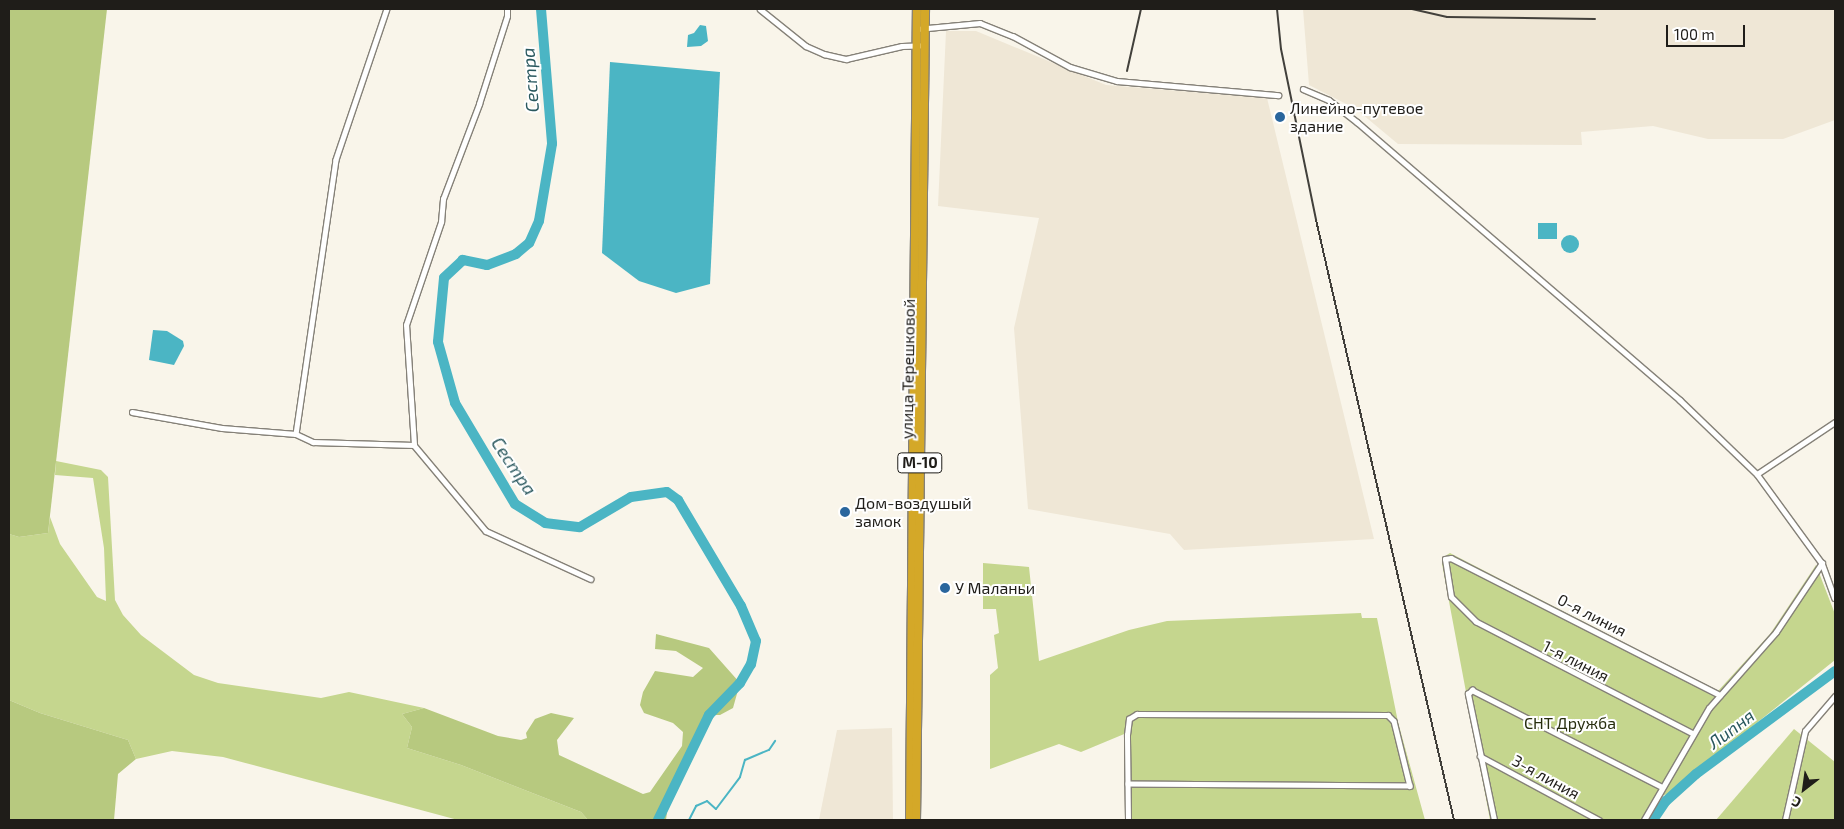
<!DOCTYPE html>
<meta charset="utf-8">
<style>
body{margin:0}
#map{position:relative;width:1844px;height:829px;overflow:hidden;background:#f9f5ea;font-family:"Exo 2",sans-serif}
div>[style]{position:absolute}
.built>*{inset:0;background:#efe7d6}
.green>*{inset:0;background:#c5d68e}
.forest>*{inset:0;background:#b7c97f}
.water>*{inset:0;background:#4bb5c4;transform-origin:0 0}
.round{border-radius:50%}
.stream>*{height:2px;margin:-1px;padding:0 1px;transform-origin:1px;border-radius:1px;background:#4bb5c4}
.river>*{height:10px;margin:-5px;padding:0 5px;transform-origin:5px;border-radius:5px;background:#4bb5c4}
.roads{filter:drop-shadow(1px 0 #858178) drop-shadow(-1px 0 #858178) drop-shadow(0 1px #858178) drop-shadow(0 -1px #858178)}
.street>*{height:4.5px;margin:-2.25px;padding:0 2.25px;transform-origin:2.25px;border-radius:2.25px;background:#fff}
.highway>*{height:8px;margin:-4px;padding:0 4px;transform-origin:4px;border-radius:4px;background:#d4a828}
.rail>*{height:2px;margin:-1px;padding:0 1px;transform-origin:1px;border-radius:1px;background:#42403b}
.dots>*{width:14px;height:14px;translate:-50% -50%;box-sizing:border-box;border:2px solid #fff;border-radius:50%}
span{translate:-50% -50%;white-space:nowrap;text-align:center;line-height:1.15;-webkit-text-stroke:4px #fff;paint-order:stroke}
.shield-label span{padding:1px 4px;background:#fff;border:1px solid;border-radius:4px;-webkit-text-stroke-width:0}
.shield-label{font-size:15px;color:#1f1d19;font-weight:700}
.poi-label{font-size:16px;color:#1f1d19}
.left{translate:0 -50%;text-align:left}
.street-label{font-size:16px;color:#1f1d19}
.park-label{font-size:16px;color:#282e0f}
.water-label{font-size:18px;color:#2a585e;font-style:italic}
.frame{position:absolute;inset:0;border:10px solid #1f1d19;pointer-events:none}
.north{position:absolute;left:1779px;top:764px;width:50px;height:50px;-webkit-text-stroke:4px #fff;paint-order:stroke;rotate:210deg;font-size:14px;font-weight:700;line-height:20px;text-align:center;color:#1f1d19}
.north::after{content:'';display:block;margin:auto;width:18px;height:22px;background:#1f1d19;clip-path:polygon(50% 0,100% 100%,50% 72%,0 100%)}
.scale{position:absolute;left:1666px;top:25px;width:79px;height:22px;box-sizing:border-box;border:2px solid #1f1d19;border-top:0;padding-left:6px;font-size:15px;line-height:18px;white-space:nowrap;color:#1f1d19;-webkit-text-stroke:4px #fff;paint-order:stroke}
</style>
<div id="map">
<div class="built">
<div style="clip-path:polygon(1303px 9px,1835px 9px,1835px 120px,1783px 139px,1708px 139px,1653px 126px,1581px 132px,1582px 145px,1398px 144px,1356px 109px,1309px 85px)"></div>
<div style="clip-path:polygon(946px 31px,976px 31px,1106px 85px,1267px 98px,1374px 539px,1184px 550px,1170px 534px,1028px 509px,1014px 328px,1039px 218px,938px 206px)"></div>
<div style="clip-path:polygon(892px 728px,893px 820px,819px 820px,837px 730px)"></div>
</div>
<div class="green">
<div style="clip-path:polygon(56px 461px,101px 470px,108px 477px,115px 600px,123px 615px,141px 635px,194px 675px,218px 683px,321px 698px,349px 692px,424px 708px,402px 714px,412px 727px,407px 748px,461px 765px,581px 812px,588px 820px,458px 820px,223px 757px,172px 751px,136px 759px,128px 740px,40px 713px,9px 700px,9px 534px,19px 537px,48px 533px,50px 517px,60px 544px,97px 597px,106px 601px,104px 548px,93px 478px,55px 475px)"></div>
<div style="clip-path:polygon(1450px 553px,1718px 691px,1770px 634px,1816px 565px,1835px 614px,1835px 660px,1668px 794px,1661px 796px,1647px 820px,1490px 820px,1442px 564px,1442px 558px)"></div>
<div style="clip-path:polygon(983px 563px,1029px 567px,1039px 661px,1129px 630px,1167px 621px,1361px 613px,1362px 618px,1377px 618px,1398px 722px,1425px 820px,1132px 820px,1129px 732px,1081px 752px,1059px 744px,990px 769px,990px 675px,998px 668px,994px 635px,999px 633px,996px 609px,983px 609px)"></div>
<div style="clip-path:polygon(1794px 729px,1835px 762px,1835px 820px,1716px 820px)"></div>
</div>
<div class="forest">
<div style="clip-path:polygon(9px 9px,107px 9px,48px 533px,19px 537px,9px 534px)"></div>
<div style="clip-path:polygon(656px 634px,709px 648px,740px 683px,733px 708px,720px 715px,709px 715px,670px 790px,666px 820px,588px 820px,581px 812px,461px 765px,407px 748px,412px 727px,402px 714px,424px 708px,498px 736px,521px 740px,527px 738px,526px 733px,535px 719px,551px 713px,574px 718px,557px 740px,559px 755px,643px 794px,650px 792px,682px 746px,683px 732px,673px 723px,644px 713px,640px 705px,643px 692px,655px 671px,693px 677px,703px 668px,676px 651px,655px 649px)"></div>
<div style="clip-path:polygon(9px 700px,40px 713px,128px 740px,136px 759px,118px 774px,114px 820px,9px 820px)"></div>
</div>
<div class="water">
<div style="clip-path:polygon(700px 25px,706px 26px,708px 41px,701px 46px,687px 47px,688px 35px,694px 33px)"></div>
<div style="clip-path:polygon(610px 62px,720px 72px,710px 284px,676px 293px,639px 281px,602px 253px)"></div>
<div style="left:1538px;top:223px;width:19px;height:16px"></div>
<div class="round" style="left:1561px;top:235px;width:18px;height:18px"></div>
<div style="clip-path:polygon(153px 330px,167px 331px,183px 341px,184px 346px,174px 365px,149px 360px)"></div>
</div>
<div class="stream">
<div style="left:689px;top:820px;width:16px;rotate:-63deg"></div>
<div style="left:696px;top:806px;width:12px;rotate:-24deg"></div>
<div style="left:707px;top:801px;width:12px;rotate:42deg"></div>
<div style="left:716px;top:809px;width:40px;rotate:-53deg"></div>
<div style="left:740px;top:777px;width:18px;rotate:-74deg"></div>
<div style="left:745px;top:760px;width:26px;rotate:-23deg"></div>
<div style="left:769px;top:750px;width:11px;rotate:-56deg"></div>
</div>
<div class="river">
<div style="left:541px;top:9px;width:135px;rotate:85.3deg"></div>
<div style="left:552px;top:144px;width:78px;rotate:99.6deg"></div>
<div style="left:539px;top:221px;width:24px;rotate:114deg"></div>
<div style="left:529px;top:243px;width:17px;rotate:140deg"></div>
<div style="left:516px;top:254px;width:31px;rotate:159deg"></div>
<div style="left:487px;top:265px;width:25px;rotate:-168deg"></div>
<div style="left:463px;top:260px;width:26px;rotate:137deg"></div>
<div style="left:444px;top:278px;width:64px;rotate:95.4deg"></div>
<div style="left:438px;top:342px;width:63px;rotate:74.4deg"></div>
<div style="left:455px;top:403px;width:117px;rotate:59.3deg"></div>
<div style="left:515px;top:504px;width:36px;rotate:32deg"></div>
<div style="left:545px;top:523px;width:35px;rotate:7deg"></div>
<div style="left:580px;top:527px;width:59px;rotate:-30.5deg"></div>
<div style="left:631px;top:497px;width:36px;rotate:-8deg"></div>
<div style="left:667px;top:492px;width:14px;rotate:36deg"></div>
<div style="left:678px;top:500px;width:123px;rotate:59.3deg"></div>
<div style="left:741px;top:606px;width:38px;rotate:67deg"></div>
<div style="left:756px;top:641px;width:24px;rotate:102deg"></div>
<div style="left:751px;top:664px;width:22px;rotate:120deg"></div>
<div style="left:740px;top:683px;width:45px;rotate:134.1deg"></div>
<div style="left:709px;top:715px;width:117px;rotate:115.9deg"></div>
<div style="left:1653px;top:820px;width:23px;rotate:-56deg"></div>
<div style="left:1666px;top:801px;width:40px;rotate:-42deg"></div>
<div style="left:1696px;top:774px;width:173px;rotate:-36.5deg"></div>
</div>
<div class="roads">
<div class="street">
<div style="left:387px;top:9px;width:159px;rotate:108.7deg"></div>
<div style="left:336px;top:160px;width:277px;rotate:98.3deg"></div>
<div style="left:296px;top:434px;width:19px;rotate:25deg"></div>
<div style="left:313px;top:442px;width:101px;rotate:1.7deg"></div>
<div style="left:414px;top:445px;width:112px;rotate:50.1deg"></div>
<div style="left:486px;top:531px;width:115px;rotate:24.6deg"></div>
<div style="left:760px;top:9px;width:59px;rotate:38.8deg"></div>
<div style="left:806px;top:46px;width:20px;rotate:24deg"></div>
<div style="left:824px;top:54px;width:23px;rotate:13deg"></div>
<div style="left:846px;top:59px;width:57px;rotate:-13.1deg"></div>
<div style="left:902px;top:46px;width:23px;rotate:-2deg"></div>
<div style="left:917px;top:29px;width:63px;rotate:-5.4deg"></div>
<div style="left:980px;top:23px;width:35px;rotate:22deg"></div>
<div style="left:1013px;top:36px;width:65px;rotate:28.5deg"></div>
<div style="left:1070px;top:67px;width:49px;rotate:16.6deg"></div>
<div style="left:1117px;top:81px;width:162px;rotate:5deg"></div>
<div style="left:1303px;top:89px;width:28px;rotate:23deg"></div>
<div style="left:1329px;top:100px;width:36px;rotate:38deg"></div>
<div style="left:1357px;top:122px;width:426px;rotate:40.7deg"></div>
<div style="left:1680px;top:400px;width:107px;rotate:43.9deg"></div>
<div style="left:1757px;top:474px;width:110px;rotate:53.9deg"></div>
<div style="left:1822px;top:563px;width:37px;rotate:70deg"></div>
<div style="left:132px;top:412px;width:91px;rotate:10.1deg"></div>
<div style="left:222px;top:428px;width:74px;rotate:4.6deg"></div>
<div style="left:414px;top:445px;width:120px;rotate:-93.8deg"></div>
<div style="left:406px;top:325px;width:109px;rotate:-71.2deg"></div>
<div style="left:441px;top:222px;width:23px;rotate:-85deg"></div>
<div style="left:443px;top:199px;width:102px;rotate:-69.2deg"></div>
<div style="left:479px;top:104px;width:92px;rotate:-72.3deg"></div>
<div style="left:507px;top:16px;width:7px;rotate:-90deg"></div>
<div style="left:1757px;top:474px;width:94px;rotate:-33.7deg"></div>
<div style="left:1693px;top:734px;width:244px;rotate:-152.7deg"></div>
<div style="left:1476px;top:622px;width:35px;rotate:-135deg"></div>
<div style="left:1451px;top:597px;width:38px;rotate:-99deg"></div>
<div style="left:1445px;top:559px;width:6px;rotate:-9deg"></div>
<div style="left:1451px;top:558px;width:302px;rotate:27deg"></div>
<div style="left:1480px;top:756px;width:135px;rotate:28.3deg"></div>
<div style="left:1128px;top:820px;width:85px;rotate:-90.7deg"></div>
<div style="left:1127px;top:735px;width:16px;rotate:-83deg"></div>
<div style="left:1129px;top:719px;width:9px;rotate:-32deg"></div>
<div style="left:1137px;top:714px;width:251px;rotate:0.2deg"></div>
<div style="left:1388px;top:715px;width:8px;rotate:45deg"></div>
<div style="left:1394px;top:721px;width:67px;rotate:76.2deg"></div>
<div style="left:1410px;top:786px;width:282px;rotate:-179.6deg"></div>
<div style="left:1494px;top:820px;width:129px;rotate:-101.7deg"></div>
<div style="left:1468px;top:694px;width:6px;rotate:-45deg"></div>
<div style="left:1472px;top:690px;width:213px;rotate:27deg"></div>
<div style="left:1644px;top:820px;width:129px;rotate:-59.9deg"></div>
<div style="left:1709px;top:708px;width:101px;rotate:-48.6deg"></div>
<div style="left:1776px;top:632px;width:83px;rotate:-56.3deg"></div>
<div style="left:1785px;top:820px;width:91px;rotate:-77.3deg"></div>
<div style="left:1805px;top:731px;width:46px;rotate:-49.4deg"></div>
</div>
<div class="highway">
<div style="left:910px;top:820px;width:811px;rotate:-89.51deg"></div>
<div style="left:916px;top:820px;width:811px;rotate:-89.36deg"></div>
</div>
</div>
<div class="rail">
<div style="left:1277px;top:9px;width:40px;rotate:84.3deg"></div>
<div style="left:1281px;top:49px;width:175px;rotate:78.4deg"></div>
<div style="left:1316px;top:220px;width:616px;rotate:77.05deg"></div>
<div style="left:1412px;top:9px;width:36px;rotate:13deg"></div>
<div style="left:1447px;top:17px;width:148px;rotate:0.8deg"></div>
<div style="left:1127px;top:71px;width:64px;rotate:-77.3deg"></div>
</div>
<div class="dots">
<div style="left:1280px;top:117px;background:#2a669d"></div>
<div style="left:845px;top:512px;background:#2a669d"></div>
<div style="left:945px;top:588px;background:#2a669d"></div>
</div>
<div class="shield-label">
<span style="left:920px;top:463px">М-10</span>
</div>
<div class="poi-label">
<span class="left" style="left:1290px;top:117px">Линейно-путевое<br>здание</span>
<span class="left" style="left:855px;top:512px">Дом-воздушый<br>замок</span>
<span class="left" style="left:955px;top:588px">У Маланьи</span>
</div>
<div class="street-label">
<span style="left:908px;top:369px;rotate:-89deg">улица Терешковой</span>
<span style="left:1592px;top:615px;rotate:27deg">0-я линия</span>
<span style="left:1576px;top:661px;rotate:27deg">1-я линия</span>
<span style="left:1546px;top:777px;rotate:29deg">3-я линия</span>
</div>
<div class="park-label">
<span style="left:1570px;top:723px">СНТ Дружба</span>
</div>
<div class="water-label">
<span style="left:530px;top:80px;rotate:-94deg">Сестра</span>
<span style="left:514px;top:466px;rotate:56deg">Сестра</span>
<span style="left:1731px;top:729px;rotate:-37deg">Липня</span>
</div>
<div class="frame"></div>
<div class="north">С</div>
<div class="scale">100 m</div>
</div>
